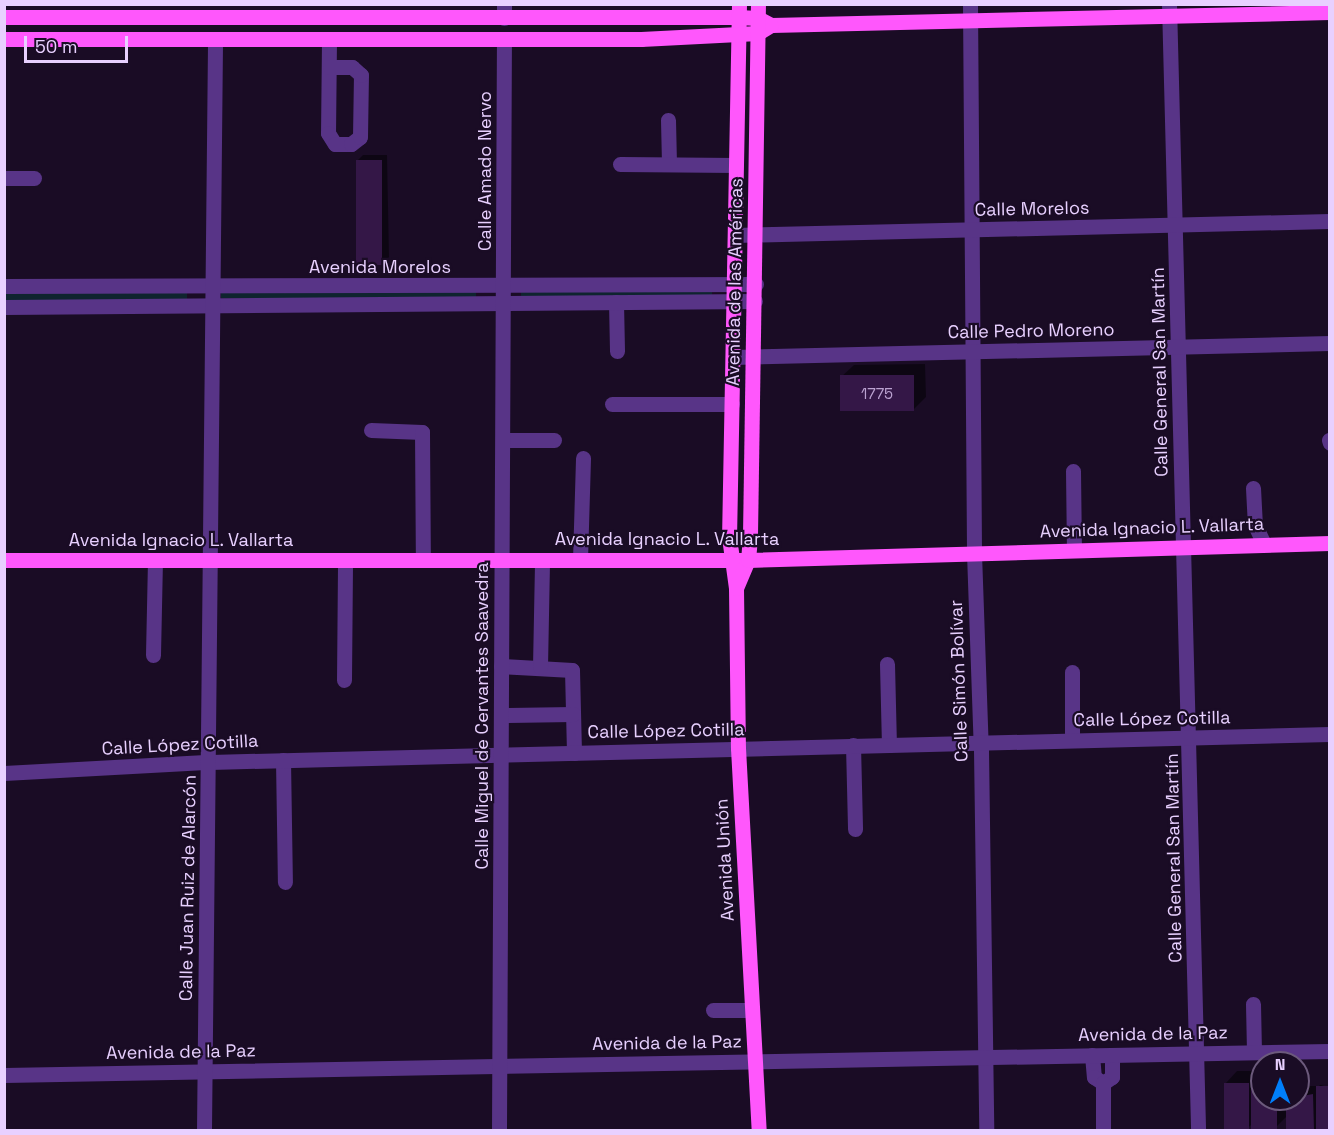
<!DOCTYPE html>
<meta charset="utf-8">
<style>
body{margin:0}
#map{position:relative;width:1334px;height:1135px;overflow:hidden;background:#1a0c25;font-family:"Space Grotesk",sans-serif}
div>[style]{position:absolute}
.green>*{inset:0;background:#0f242f;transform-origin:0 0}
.shadow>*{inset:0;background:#0007}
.building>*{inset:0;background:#341747;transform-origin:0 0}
.minor>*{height:15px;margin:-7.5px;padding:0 7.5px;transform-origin:7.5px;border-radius:7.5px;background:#583487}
.major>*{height:15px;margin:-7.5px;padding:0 7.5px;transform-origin:7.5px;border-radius:7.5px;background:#ff57fc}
span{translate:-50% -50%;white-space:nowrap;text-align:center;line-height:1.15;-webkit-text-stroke:4.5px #1a0c25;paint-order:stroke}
.number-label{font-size:15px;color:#bba2d1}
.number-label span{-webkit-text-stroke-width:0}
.street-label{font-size:18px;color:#e8d0ff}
.frame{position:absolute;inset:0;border:6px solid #e8d0ff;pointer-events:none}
.north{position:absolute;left:1250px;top:1051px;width:60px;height:60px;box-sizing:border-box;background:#1a0c25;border:2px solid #6c5a7c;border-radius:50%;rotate:0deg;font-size:16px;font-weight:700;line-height:24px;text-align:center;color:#e8d0ff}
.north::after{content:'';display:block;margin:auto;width:21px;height:27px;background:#007ffb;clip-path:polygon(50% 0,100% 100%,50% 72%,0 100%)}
.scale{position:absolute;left:24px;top:36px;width:104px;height:27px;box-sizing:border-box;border:3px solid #e8d0ff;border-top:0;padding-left:8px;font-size:18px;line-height:21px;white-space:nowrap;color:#e8d0ff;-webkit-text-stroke:4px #1a0c25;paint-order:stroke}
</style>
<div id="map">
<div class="green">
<div style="left:476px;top:290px;width:8px;height:255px;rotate:90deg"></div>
<div style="left:521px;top:290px;width:191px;height:9px"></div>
<div style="left:4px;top:292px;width:183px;height:10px"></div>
</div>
<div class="shadow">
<div style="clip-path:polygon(363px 155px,387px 155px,389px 257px,383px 263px,357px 161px)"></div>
<div style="clip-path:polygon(925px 364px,926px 397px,913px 410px,841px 377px,854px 365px)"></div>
<div style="clip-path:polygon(1237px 1071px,1261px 1071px,1262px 1099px,1298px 1099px,1298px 1086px,1319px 1086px,1320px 1085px,1330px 1084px,1321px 1085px,1330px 1088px,1330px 1130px,1288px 1130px,1287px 1116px,1276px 1127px,1253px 1123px,1249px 1127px,1225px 1084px)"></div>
</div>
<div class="building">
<div style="left:356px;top:160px;width:26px;height:105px"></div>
<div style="left:914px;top:375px;width:36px;height:74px;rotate:90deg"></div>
<div style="left:1224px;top:1083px;width:25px;height:46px"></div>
<div style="clip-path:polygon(1251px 1083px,1262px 1083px,1262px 1099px,1277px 1099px,1277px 1129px,1251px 1129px)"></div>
<div style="left:1316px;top:1086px;width:14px;height:44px"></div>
<div style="clip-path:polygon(1313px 1094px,1314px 1130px,1286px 1130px,1286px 1099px)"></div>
</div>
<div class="minor">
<div style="left:504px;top:4px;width:14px;rotate:90deg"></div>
<div style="left:970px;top:4px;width:549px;rotate:89.58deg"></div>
<div style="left:974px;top:553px;width:197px;rotate:88deg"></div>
<div style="left:981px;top:750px;width:380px;rotate:89.2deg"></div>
<div style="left:1169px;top:4px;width:1126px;rotate:88.52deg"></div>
<div style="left:329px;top:40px;width:93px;rotate:90.6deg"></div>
<div style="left:328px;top:133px;width:13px;rotate:58deg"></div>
<div style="left:335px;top:144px;width:16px"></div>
<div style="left:351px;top:144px;width:11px;rotate:-38deg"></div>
<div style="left:360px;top:137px;width:62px;rotate:-89.1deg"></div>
<div style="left:361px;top:75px;width:12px;rotate:-138deg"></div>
<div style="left:352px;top:67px;width:22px;rotate:180deg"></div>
<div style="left:668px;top:120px;width:44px;rotate:88.7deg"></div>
<div style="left:620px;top:164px;width:116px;rotate:0.5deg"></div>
<div style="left:4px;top:178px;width:30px"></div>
<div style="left:735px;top:235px;width:595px;rotate:-1.35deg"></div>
<div style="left:4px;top:286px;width:752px;rotate:-0.15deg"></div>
<div style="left:616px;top:302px;width:49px;rotate:88.8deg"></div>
<div style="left:4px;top:307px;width:751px;rotate:-0.46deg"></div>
<div style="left:733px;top:357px;width:597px;rotate:-1.34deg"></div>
<div style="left:612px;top:404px;width:120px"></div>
<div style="left:371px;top:430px;width:51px;rotate:2.2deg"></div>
<div style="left:422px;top:432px;width:128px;rotate:89.6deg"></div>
<div style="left:503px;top:440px;width:51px"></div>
<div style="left:1329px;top:440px;width:3px;rotate:72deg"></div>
<div style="left:1073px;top:471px;width:79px;rotate:89.3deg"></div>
<div style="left:1253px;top:488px;width:37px;rotate:87deg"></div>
<div style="left:1255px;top:525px;width:21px;rotate:65deg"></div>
<div style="left:580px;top:560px;width:102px;rotate:-88.3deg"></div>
<div style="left:153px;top:655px;width:95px;rotate:-88.8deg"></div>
<div style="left:887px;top:664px;width:81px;rotate:88.6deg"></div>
<div style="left:501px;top:666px;width:71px;rotate:3.2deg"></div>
<div style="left:572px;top:670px;width:83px;rotate:88.6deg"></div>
<div style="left:540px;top:667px;width:107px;rotate:-88.9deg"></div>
<div style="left:344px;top:680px;width:120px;rotate:-89.5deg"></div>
<div style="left:501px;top:715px;width:72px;rotate:-0.8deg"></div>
<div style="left:1072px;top:740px;width:68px;rotate:-90deg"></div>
<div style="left:853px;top:745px;width:84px;rotate:88.6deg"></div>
<div style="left:283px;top:760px;width:122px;rotate:89.1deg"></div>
<div style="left:4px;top:773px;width:206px;rotate:-3.1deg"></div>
<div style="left:210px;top:762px;width:1120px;rotate:-1.43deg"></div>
<div style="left:1253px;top:1004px;width:48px;rotate:88.8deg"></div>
<div style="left:713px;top:1010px;width:39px"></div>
<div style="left:1092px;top:1055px;width:22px;rotate:85deg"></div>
<div style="left:1094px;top:1077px;width:11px;rotate:34deg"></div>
<div style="left:1103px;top:1083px;width:11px;rotate:-34deg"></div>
<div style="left:1112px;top:1077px;width:22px;rotate:-90deg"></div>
<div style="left:4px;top:1075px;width:1326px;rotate:-1.04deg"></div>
<div style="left:1103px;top:1083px;width:47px;rotate:90deg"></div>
<div style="left:204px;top:1130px;width:1091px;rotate:-89.42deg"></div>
<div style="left:499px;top:1130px;width:1090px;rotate:-89.74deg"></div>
</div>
<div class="major">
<div style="left:739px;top:4px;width:533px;rotate:91.07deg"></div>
<div style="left:729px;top:537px;width:51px;rotate:82.2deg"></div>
<div style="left:736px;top:588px;width:160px;rotate:89.3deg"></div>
<div style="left:738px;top:748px;width:383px;rotate:86.9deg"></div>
<div style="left:4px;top:17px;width:734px"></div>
<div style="left:738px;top:17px;width:20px;rotate:3deg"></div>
<div style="left:758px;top:18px;width:15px;rotate:28deg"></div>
<div style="left:771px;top:25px;width:559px;rotate:-1.33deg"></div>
<div style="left:4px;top:39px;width:637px"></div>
<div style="left:641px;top:39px;width:117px;rotate:-2.9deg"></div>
<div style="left:758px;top:33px;width:15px;rotate:-32deg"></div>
<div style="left:4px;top:560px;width:744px"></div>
<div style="left:748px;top:560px;width:582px;rotate:-1.67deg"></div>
<div style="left:736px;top:588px;width:30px;rotate:-67deg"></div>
<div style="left:748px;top:560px;width:25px;rotate:-85deg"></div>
<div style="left:750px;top:535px;width:531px;rotate:-89.14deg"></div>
</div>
<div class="number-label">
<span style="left:877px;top:394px">1775</span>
</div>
<div class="street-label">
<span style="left:485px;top:171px;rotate:-90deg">Calle Amado Nervo</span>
<span style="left:1032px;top:209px;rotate:-1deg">Calle Morelos</span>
<span style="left:380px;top:267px">Avenida Morelos</span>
<span style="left:735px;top:282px;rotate:-89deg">Avenida de las Américas</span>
<span style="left:1031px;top:331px;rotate:-1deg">Calle Pedro Moreno</span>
<span style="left:1160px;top:372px;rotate:-91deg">Calle General San Martín</span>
<span style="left:1152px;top:528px;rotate:-2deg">Avenida Ignacio L. Vallarta</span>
<span style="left:667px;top:539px">Avenida Ignacio L. Vallarta</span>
<span style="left:181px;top:540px">Avenida Ignacio L. Vallarta</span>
<span style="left:959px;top:681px;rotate:-92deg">Calle Simón Bolívar</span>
<span style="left:482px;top:716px;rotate:-90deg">Calle Miguel de Cervantes Saavedra</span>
<span style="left:1152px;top:719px;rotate:-1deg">Calle López Cotilla</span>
<span style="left:666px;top:731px;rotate:-1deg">Calle López Cotilla</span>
<span style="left:180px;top:745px;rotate:-3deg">Calle López Cotilla</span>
<span style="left:1174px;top:858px;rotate:-91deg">Calle General San Martín</span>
<span style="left:725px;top:860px;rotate:-93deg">Avenida Unión</span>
<span style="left:188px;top:888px;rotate:-89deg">Calle Juan Ruiz de Alarcón</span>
<span style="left:1153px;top:1034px;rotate:-1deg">Avenida de la Paz</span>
<span style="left:667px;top:1043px;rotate:-1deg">Avenida de la Paz</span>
<span style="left:181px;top:1052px;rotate:-1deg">Avenida de la Paz</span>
</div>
<div class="frame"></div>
<div class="north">N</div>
<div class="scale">50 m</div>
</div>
